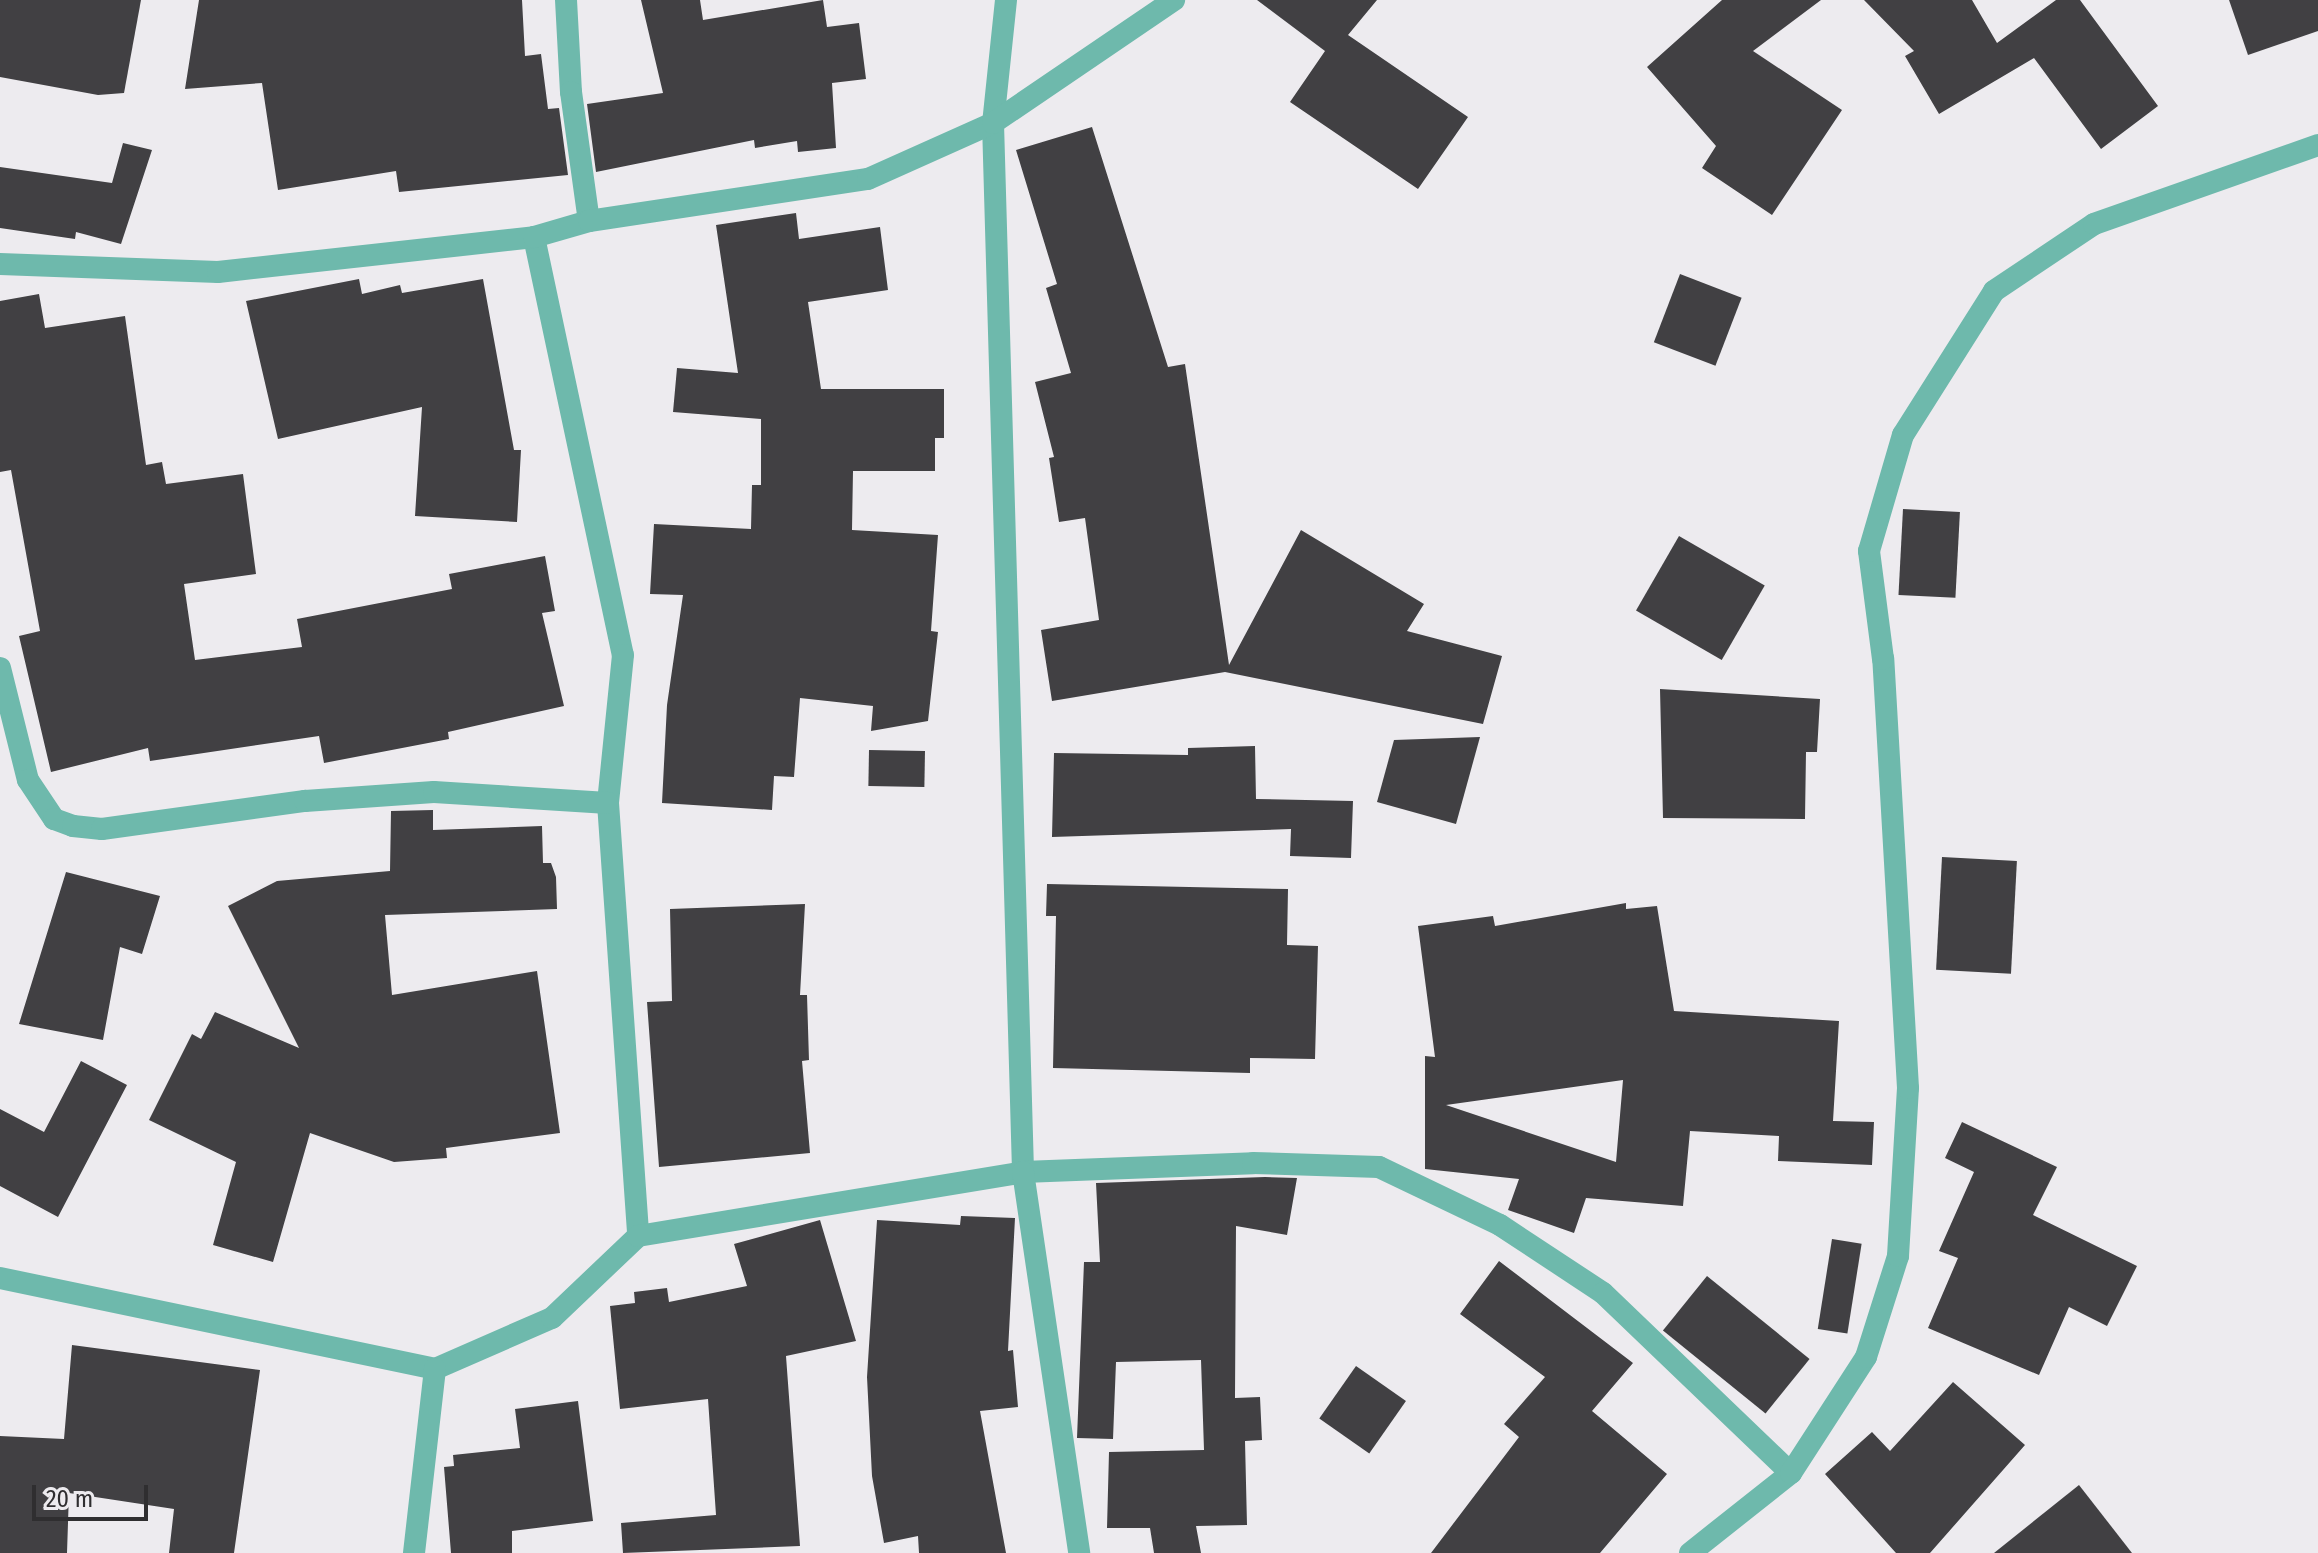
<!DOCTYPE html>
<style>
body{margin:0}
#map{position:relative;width:2318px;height:1553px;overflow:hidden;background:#edebef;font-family:"Fira Sans Condensed",sans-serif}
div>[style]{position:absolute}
.building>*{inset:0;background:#414043;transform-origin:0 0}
.minor>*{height:22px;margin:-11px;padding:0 11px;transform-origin:11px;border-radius:11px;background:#6eb9ac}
span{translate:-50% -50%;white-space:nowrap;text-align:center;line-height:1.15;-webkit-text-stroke:8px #edebef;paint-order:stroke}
.scale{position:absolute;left:32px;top:1485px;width:116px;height:36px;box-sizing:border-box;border:4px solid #2f2e30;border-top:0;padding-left:10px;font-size:24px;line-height:28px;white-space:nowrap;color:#2f2e30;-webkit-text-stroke:6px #edebef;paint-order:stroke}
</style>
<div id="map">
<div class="building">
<div style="clip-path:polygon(0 0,141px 0,124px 93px,98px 95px,0 77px)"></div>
<div style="clip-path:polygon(199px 0,522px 0,525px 56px,541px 54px,548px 109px,559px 108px,568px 175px,399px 192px,396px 171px,278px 190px,262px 83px,185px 89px)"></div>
<div style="clip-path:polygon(641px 0,700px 0,703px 20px,823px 0,827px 27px,859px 23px,866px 79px,832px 83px,836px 148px,798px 152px,797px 141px,755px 148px,754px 140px,596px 172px,587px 104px,663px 93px)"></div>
<div style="clip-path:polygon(1257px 0,1377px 0,1348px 35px,1468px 117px,1418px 189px,1290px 102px,1325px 51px)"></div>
<div style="clip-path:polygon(1722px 0,1821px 0,1753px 51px,1842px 110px,1772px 215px,1702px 168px,1716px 146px,1647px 67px)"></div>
<div style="clip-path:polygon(1864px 0,1972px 0,1997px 43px,2056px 0,2080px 0,2158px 106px,2101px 149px,2034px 58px,1939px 114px,1905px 56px,1914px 51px)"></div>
<div style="clip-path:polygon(2229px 0,2318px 0,2318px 31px,2248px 55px)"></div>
<div style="clip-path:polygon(1092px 127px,1168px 367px,1185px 364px,1229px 665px,1301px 530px,1424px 604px,1407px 631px,1502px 656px,1483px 724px,1225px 672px,1052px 701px,1041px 630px,1099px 620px,1085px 518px,1059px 522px,1049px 458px,1054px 457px,1035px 382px,1071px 373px,1046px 288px,1057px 284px,1016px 150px)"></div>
<div style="clip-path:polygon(123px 143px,152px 150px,121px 244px,76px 232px,75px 239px,0 228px,0 167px,112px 183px)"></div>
<div style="clip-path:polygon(796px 213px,799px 239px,880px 227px,888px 290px,808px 302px,821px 389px,944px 389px,944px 438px,935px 438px,935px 471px,853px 471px,852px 530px,938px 535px,931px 631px,938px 632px,928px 721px,871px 731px,873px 706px,800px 698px,794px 777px,774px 776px,772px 810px,662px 803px,667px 705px,683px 595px,650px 594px,654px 524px,751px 529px,752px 485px,761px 485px,761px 419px,673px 412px,677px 368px,738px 373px,716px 225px)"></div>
<div style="left:1680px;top:274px;width:66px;height:73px;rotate:21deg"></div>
<div style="clip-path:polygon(359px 279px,362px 294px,400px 285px,402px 293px,483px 279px,514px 450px,521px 450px,517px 522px,415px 516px,422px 407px,278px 439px,246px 301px)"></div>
<div style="clip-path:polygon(39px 294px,45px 328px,125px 316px,146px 465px,162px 462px,166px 484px,243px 474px,256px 574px,184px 584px,195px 660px,302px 647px,297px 619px,452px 589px,449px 574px,545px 556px,555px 611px,542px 613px,564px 706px,448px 732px,449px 739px,324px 763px,319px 736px,150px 761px,148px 748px,51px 772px,19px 636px,40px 631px,11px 470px,0 472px,0 301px)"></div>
<div style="left:1903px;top:509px;width:57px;height:86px;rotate:3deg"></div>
<div style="left:1679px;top:536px;width:99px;height:86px;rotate:30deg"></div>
<div style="clip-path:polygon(1660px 689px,1820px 699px,1817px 752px,1806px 752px,1805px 819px,1663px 818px)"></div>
<div style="clip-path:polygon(1480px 737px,1456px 824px,1377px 802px,1394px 740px)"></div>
<div style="clip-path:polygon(1255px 746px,1256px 799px,1353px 801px,1351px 858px,1290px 856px,1291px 829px,1052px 837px,1054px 753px,1188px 755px,1188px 748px)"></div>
<div style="left:869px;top:750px;width:56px;height:36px;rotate:1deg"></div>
<div style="clip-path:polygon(433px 810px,433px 830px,542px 826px,543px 863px,551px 863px,556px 877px,557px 909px,385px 915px,392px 995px,537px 971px,560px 1133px,446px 1148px,447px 1158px,394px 1162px,310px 1133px,273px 1262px,213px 1245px,236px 1162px,149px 1120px,192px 1034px,201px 1039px,215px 1012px,299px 1048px,228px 906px,277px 881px,390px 871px,391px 811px)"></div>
<div style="left:1942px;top:857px;width:75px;height:113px;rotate:3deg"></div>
<div style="clip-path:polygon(66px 872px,160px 896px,142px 954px,120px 947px,103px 1040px,19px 1024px)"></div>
<div style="clip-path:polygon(1047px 884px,1288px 889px,1287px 945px,1318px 946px,1315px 1059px,1250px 1058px,1250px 1073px,1053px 1068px,1056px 916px,1046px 916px)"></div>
<div style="clip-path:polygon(evenodd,1626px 903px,1626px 909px,1657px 906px,1674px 1011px,1839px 1021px,1833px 1121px,1874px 1122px,1872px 1165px,1778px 1161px,1779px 1136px,1690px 1131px,1683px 1206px,1586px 1198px,1574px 1233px,1508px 1210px,1519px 1179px,1425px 1169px,1425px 1056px,1435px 1057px,1418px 926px,1493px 916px,1495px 926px,1626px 903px,1623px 1080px,1616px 1162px,1446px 1105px,1623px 1080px)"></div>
<div style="clip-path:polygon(805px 904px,800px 995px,807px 995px,809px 1060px,802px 1061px,810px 1153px,659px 1167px,647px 1002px,672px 1001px,670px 909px)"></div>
<div style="clip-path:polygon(81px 1061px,127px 1085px,58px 1217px,0 1186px,0 1109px,44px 1132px)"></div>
<div style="clip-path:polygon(1962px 1122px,2057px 1167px,2033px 1215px,2137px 1266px,2107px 1326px,2069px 1307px,2039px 1375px,1928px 1328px,1958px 1258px,1939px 1251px,1974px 1172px,1945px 1158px)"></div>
<div style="clip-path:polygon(1265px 1177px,1297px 1178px,1287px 1235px,1236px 1226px,1235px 1398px,1260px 1397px,1262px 1440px,1245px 1441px,1247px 1525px,1196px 1526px,1201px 1553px,1154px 1553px,1150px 1528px,1107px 1528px,1109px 1452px,1204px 1450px,1201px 1360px,1116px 1362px,1113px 1439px,1077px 1438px,1084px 1262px,1100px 1262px,1096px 1183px)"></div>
<div style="clip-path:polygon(961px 1216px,1015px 1218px,1008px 1351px,1013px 1350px,1018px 1407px,980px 1411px,1006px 1553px,919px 1553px,918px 1536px,884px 1543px,872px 1476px,867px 1377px,877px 1220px,960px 1225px)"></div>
<div style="clip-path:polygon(820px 1220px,856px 1341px,786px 1356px,800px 1546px,623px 1553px,621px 1523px,716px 1515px,708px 1399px,620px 1409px,610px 1306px,635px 1303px,634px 1292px,667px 1288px,669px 1302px,747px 1286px,734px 1244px)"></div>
<div style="left:1832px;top:1239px;width:30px;height:91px;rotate:9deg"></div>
<div style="clip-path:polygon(1499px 1261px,1633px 1363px,1592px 1411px,1667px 1474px,1600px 1553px,1431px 1553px,1519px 1437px,1504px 1424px,1545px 1377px,1460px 1314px)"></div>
<div style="left:1707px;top:1276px;width:132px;height:70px;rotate:39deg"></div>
<div style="clip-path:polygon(72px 1345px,260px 1370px,234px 1553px,169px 1553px,174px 1509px,69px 1493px,67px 1553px,0 1553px,0 1436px,64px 1439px)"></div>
<div style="left:1356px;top:1366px;width:61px;height:64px;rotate:35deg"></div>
<div style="clip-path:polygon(1953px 1382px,2025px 1445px,1930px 1553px,1896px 1553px,1825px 1474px,1872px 1432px,1890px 1451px)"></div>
<div style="clip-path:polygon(578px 1401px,593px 1521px,512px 1531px,512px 1553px,451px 1553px,444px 1467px,454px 1466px,453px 1455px,520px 1448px,515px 1409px)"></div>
<div style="clip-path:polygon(2079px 1485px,2132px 1553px,1994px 1553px)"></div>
</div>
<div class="minor">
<div style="left:566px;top:0;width:92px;rotate:86.9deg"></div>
<div style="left:571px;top:92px;width:130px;rotate:82.1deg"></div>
<div style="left:1006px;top:0;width:124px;rotate:96deg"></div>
<div style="left:993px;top:123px;width:1049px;rotate:88.36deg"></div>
<div style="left:1023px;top:1172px;width:230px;rotate:-2.2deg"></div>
<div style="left:1253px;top:1163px;width:126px;rotate:1.8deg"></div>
<div style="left:1379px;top:1167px;width:134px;rotate:25.6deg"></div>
<div style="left:1500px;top:1225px;width:123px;rotate:33.4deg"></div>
<div style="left:1603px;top:1293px;width:260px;rotate:43.8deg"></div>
<div style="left:534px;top:237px;width:427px;rotate:78deg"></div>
<div style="left:623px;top:655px;width:149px;rotate:95.8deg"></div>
<div style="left:608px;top:803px;width:434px;rotate:86deg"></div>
<div style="left:0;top:264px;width:218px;rotate:2.1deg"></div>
<div style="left:218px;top:272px;width:318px;rotate:-6.3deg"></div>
<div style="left:534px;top:237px;width:57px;rotate:-16.2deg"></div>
<div style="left:589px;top:221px;width:282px;rotate:-8.6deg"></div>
<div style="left:868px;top:179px;width:137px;rotate:-24.1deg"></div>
<div style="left:993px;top:123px;width:219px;rotate:-34.2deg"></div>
<div style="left:0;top:668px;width:115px;rotate:76deg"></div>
<div style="left:28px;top:780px;width:47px;rotate:56.3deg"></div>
<div style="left:54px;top:819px;width:20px;rotate:20deg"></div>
<div style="left:73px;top:826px;width:29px;rotate:6deg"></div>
<div style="left:102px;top:829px;width:205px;rotate:-7.9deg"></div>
<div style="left:305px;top:801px;width:129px;rotate:-4deg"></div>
<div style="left:434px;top:792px;width:174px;rotate:3.6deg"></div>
<div style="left:0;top:1278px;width:444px;rotate:11.8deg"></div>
<div style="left:435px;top:1369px;width:128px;rotate:-23.6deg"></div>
<div style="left:552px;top:1318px;width:119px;rotate:-43.6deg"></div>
<div style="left:638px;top:1236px;width:390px;rotate:-9.4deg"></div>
<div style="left:1023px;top:1172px;width:385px;rotate:81.6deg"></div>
<div style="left:414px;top:1553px;width:185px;rotate:-83.5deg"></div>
<div style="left:1690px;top:1553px;width:129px;rotate:-38.4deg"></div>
<div style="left:1791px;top:1473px;width:138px;rotate:-57.1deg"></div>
<div style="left:1866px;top:1357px;width:106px;rotate:-72.4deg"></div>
<div style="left:1898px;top:1256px;width:168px;rotate:-86.6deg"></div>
<div style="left:1908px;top:1088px;width:430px;rotate:-93.3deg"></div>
<div style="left:1883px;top:659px;width:109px;rotate:-97.4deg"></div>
<div style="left:1869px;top:551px;width:121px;rotate:-73.7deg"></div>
<div style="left:1903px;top:435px;width:170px;rotate:-57.7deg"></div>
<div style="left:1994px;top:291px;width:120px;rotate:-33.8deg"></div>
<div style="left:2094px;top:224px;width:238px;rotate:-19.4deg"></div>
</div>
<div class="scale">20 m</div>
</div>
